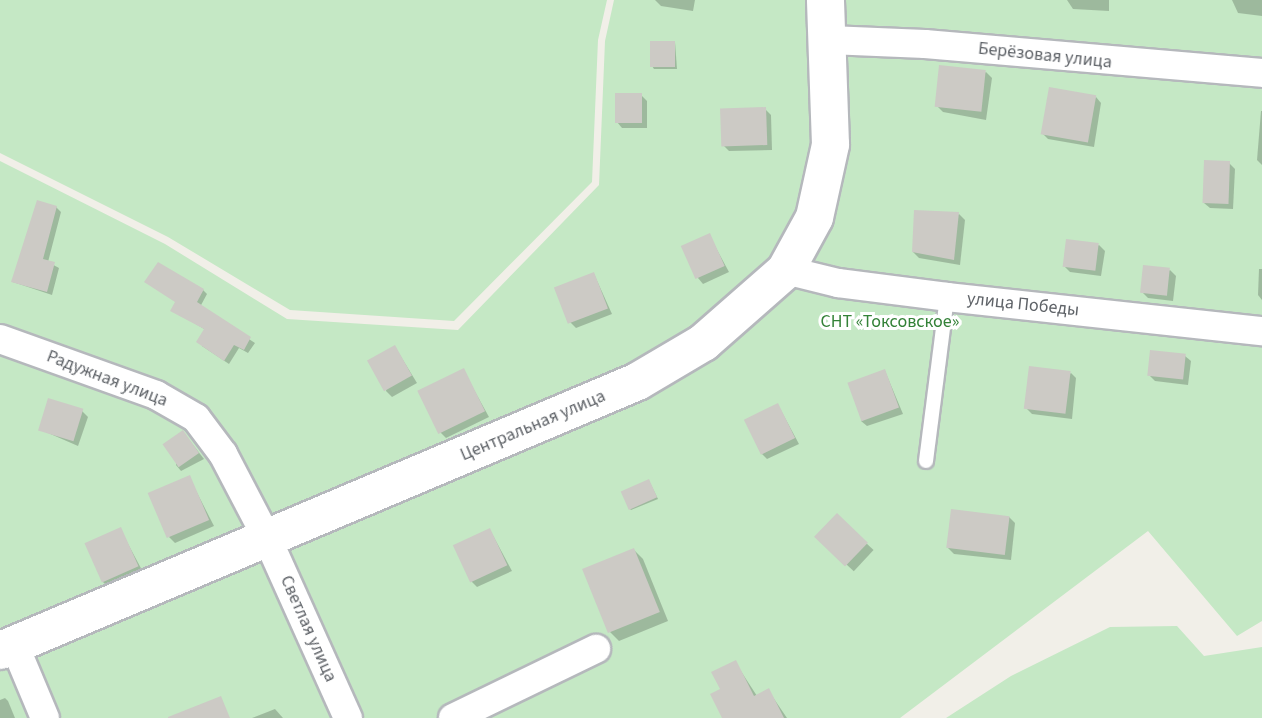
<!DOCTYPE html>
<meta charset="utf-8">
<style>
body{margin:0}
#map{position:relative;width:1262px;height:718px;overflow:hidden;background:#f1efe8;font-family:"Source Sans 3",sans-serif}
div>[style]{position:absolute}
.green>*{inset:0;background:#c5e8c5}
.shadow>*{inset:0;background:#0003;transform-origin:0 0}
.building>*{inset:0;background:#cccac5;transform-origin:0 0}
.roads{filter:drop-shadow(2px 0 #b5b8bc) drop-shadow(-2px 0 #b5b8bc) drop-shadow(0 2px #b5b8bc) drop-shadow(0 -2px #b5b8bc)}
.service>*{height:14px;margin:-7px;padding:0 7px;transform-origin:7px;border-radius:7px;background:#fff}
.minor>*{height:28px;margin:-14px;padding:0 14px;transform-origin:14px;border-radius:14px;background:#fff}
.tertiary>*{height:37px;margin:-18.5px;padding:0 18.5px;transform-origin:18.5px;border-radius:18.5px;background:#fff}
span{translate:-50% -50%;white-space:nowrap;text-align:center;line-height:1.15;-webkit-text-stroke:6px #fff;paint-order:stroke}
.street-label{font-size:18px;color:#5f6368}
.park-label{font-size:18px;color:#348238}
</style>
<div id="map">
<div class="green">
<div style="clip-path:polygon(0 0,607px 0,598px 40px,592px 182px,454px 321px,290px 310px,168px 237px,0 153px)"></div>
<div style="clip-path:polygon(614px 0,1262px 0,1262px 621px,1237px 636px,1148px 531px,900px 718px,0 718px,0 161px,165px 244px,287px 319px,458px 330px,599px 185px,605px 41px)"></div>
<div style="clip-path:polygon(1177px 626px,1204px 656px,1262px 647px,1262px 718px,946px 718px,1011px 676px,1110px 627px)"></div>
</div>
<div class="shadow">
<div style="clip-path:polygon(655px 0,695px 0,693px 11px,661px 6px)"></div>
<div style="clip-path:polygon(1067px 0,1109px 0,1109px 11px,1073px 9px)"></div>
<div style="clip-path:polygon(1232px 0,1262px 0,1262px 16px,1238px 13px)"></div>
<div style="clip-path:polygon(675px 42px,677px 69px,654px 69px,652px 66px)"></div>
<div style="clip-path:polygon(986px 72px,992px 78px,986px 120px,943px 112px,937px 106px)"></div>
<div style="clip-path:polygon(641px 95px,647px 101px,647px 128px,622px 128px,617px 122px)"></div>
<div style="clip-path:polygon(1096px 97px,1101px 103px,1094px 147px,1048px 139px,1042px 133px)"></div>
<div style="clip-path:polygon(765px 109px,771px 115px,772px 150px,729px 151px,723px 145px)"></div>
<div style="clip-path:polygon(1261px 111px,1262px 111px,1262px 165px,1257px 160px)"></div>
<div style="clip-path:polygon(1229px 163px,1235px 169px,1233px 209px,1210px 208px,1204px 203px)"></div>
<div style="clip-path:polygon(56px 207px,61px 212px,48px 262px,59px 268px,52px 295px,13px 282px)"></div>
<div style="clip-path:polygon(959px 214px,965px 220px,960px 265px,919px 258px,913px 252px)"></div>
<div style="clip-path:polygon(709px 235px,729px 272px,703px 284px,698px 278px)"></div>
<div style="clip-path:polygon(1099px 245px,1105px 251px,1101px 276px,1070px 272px,1064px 266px)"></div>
<div style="clip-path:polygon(1259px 269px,1262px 269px,1262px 300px,1258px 295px)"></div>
<div style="clip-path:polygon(1170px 270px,1176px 276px,1173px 301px,1148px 298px,1142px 292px)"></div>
<div style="clip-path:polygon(594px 274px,612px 314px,576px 328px,570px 322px)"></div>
<div style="clip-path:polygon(203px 290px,207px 294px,200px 307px,255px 343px,248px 353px,239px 348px,229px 364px,202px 346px,206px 330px,172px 310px)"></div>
<div style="clip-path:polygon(395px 347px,417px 383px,392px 397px,386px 391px)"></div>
<div style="clip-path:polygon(1185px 356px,1191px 361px,1188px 385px,1155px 381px,1149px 375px)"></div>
<div style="clip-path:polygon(463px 370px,489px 417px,446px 438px,440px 432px)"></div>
<div style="clip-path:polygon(885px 371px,903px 414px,867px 426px,861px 421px)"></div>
<div style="clip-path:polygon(1071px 373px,1076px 378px,1072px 419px,1032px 414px,1026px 408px)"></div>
<div style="clip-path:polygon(778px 405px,799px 444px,767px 459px,761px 453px)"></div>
<div style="clip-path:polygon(82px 411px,88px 417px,78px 446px,39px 429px)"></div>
<div style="clip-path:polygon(183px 432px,204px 459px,181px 471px,176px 465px)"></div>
<div style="clip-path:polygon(189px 477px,214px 526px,175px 543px,169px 537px)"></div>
<div style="clip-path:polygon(649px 481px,658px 499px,631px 510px,629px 508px)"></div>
<div style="left:837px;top:516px;width:50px;height:29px;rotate:43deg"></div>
<div style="clip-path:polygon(1009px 517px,1015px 523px,1011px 560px,954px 554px,948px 548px)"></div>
<div style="clip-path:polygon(120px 529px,143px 572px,108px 587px,102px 581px)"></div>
<div style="clip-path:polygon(490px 530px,512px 571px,477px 587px,471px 581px)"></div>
<div style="clip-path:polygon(634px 550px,643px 559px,668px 621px,619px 641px,610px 632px)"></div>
<div style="clip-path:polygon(735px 662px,757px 696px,768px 690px,787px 718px,724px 718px,722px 690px)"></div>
<div style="clip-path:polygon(5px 698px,8px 701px,15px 718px,0 718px,0 700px)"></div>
<div style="clip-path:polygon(275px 709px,283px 718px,252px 718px)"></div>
</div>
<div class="building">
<div style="left:650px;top:41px;width:25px;height:26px"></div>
<div style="left:939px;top:65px;width:47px;height:42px;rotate:6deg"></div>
<div style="left:1049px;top:87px;width:48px;height:48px;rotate:10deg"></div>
<div style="left:615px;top:93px;width:27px;height:30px"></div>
<div style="left:766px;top:107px;width:38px;height:46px;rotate:88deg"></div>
<div style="left:1204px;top:160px;width:26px;height:43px;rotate:2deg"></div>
<div style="clip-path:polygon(37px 200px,57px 206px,43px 259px,55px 262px,47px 292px,11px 282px)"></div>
<div style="clip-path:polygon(914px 210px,959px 212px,954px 260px,912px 252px)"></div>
<div style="left:710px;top:233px;width:36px;height:32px;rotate:66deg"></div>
<div style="left:1066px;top:239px;width:33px;height:28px;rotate:7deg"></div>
<div style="clip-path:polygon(158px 262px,204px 289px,197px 302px,251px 337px,244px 350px,234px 345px,224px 361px,196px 342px,204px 329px,170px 311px,175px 302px,144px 282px)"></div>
<div style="left:1143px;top:265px;width:27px;height:28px;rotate:6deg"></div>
<div style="left:594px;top:272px;width:39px;height:43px;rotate:69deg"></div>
<div style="left:395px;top:345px;width:35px;height:32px;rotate:61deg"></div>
<div style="left:1150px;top:350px;width:36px;height:26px;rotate:6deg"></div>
<div style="left:1029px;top:366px;width:42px;height:43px;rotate:7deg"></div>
<div style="left:464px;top:368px;width:48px;height:52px;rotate:64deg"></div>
<div style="left:885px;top:369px;width:41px;height:40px;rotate:70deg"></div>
<div style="left:48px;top:398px;width:37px;height:34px;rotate:17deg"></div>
<div style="left:778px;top:403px;width:39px;height:38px;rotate:64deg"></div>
<div style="left:183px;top:430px;width:28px;height:25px;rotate:55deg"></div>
<div style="left:190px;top:475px;width:49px;height:46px;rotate:67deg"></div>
<div style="left:649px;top:479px;width:20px;height:31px;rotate:66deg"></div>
<div style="left:951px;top:509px;width:59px;height:39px;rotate:7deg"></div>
<div style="left:837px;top:513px;width:43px;height:33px;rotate:44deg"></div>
<div style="left:121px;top:527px;width:43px;height:40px;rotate:66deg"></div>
<div style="left:490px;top:528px;width:41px;height:41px;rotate:65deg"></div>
<div style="left:634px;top:548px;width:69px;height:56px;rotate:68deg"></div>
<div style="clip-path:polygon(736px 660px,754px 696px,769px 688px,784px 718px,722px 718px,710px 694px,720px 689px,711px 672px)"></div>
<div style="clip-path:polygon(221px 696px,230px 718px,168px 718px,168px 717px)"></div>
</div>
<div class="roads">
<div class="service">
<div style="left:926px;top:461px;width:165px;rotate:-82.7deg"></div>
</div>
<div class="minor">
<div style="left:829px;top:40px;width:96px;rotate:2.4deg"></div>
<div style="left:925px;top:44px;width:338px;rotate:4.9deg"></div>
<div style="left:785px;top:270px;width:55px;rotate:13.8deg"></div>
<div style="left:838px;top:283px;width:110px;rotate:7.3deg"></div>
<div style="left:947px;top:297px;width:317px;rotate:6.2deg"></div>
<div style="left:0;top:339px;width:166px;rotate:19.7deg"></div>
<div style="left:156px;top:395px;width:46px;rotate:29.9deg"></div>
<div style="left:196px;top:418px;width:45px;rotate:53.1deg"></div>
<div style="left:223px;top:454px;width:97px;rotate:62.4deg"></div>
<div style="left:268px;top:540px;width:195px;rotate:65.8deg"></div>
<div style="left:14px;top:644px;width:80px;rotate:67.3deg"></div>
<div style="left:453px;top:718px;width:159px;rotate:-25.8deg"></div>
</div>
<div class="tertiary">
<div style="left:0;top:650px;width:691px;rotate:-22.89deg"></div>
<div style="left:637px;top:381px;width:77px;rotate:-30.6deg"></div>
<div style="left:703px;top:342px;width:109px;rotate:-41.3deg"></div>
<div style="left:785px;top:270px;width:60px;rotate:-61.3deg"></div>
<div style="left:814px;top:217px;width:75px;rotate:-77.6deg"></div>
<div style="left:830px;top:144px;width:144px;rotate:-92deg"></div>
</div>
</div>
<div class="street-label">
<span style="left:1045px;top:56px;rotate:6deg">Берёзовая улица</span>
<span style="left:1023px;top:305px;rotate:6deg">улица Победы</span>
<span style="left:107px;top:379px;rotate:21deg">Радужная улица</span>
<span style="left:533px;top:426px;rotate:-23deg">Центральная улица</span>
<span style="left:308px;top:629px;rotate:66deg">Светлая улица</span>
</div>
<div class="park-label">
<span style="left:890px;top:322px">СНТ «Токсовское»</span>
</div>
</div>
